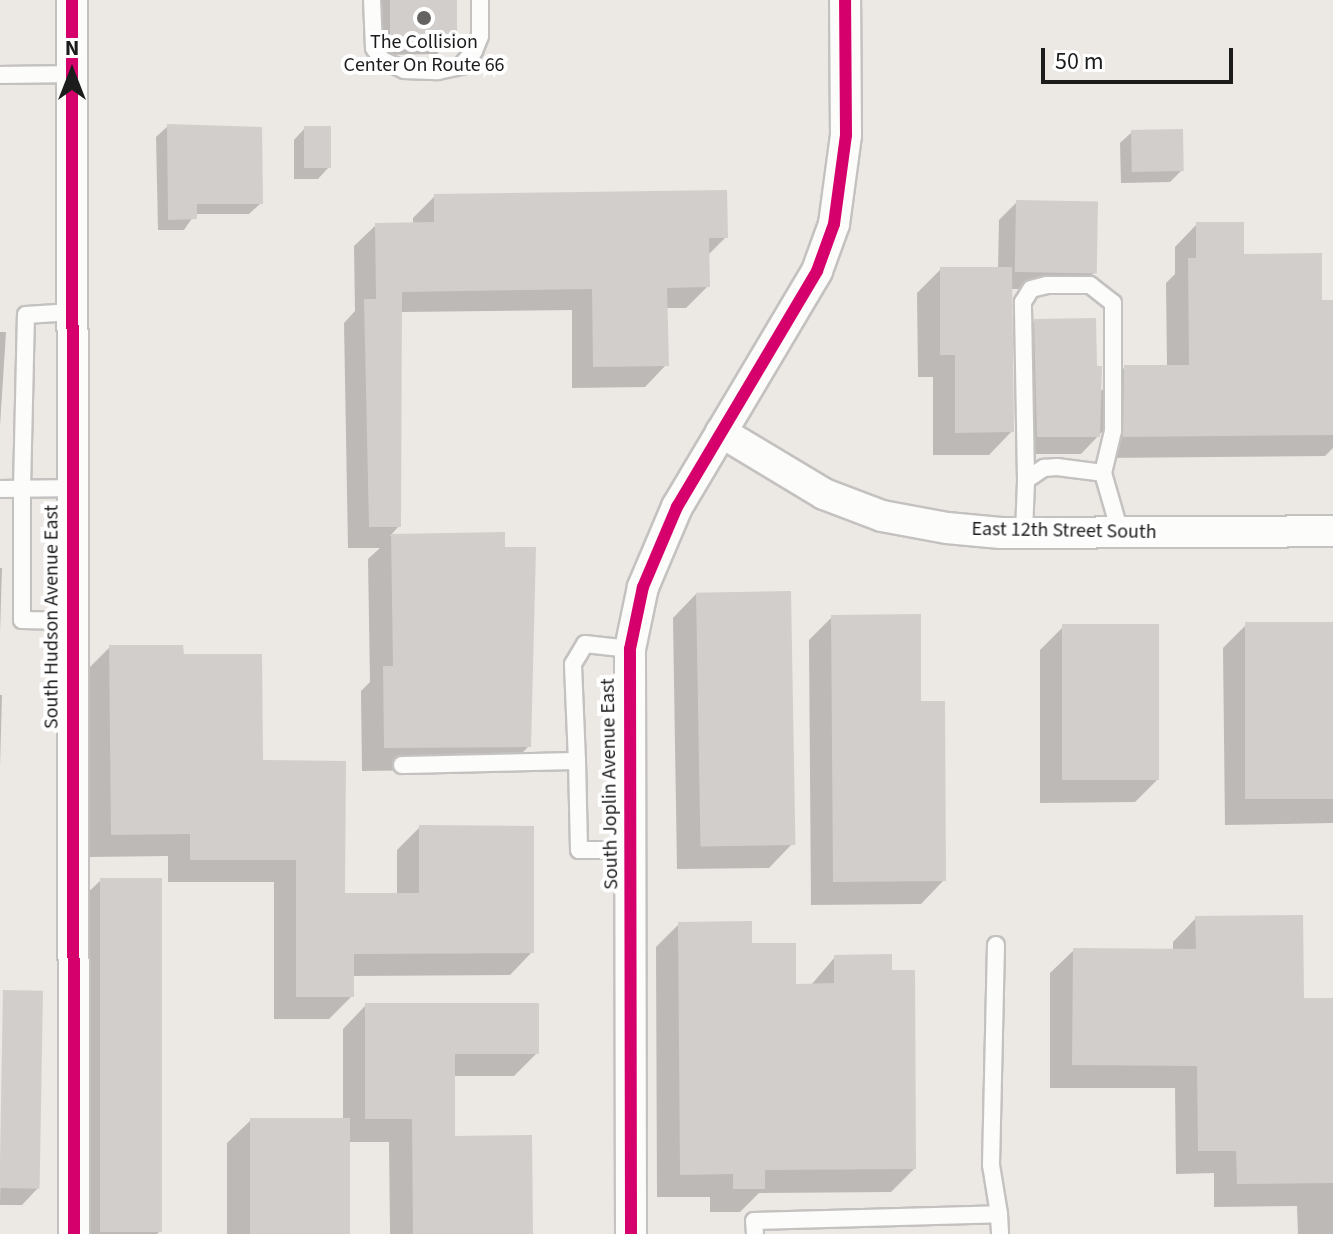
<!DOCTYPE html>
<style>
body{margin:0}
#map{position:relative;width:1333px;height:1234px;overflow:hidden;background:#ece8e4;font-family:"Source Sans 3",sans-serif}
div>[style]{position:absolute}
.shadow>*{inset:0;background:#0003}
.building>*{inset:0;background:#d2cecb;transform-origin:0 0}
.roads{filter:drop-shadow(2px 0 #c4c2c0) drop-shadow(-2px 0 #c4c2c0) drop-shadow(0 2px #c4c2c0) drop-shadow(0 -2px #c4c2c0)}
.service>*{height:16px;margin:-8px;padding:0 8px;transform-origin:8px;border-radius:8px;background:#fcfcfb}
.minor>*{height:30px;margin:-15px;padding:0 15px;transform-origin:15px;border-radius:15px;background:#fcfcfb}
.cycleway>*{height:12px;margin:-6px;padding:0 6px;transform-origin:6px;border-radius:6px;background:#d6006c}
.dots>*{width:22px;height:22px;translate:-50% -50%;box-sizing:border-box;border:4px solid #fff;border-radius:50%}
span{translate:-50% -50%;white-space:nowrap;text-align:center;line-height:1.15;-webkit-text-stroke:8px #fff;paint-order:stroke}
.poi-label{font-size:20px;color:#1c1c1c}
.street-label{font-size:20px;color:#1c1c1c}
.north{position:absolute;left:32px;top:32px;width:80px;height:80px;-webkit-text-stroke:6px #fff;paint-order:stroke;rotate:0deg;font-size:22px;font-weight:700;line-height:32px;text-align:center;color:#1c1c1c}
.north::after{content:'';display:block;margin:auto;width:28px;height:36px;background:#1c1c1c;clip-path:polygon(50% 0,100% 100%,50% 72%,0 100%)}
.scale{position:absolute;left:1041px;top:48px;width:192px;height:36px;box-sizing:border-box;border:4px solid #1c1c1c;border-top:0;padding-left:10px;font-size:24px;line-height:28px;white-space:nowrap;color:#1c1c1c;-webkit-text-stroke:6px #fff;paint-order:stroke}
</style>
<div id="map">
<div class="shadow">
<div style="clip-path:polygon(373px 0,455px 0,455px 36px,437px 54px,374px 55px)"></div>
<div style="clip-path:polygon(168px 126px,261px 203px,249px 214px,195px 214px,184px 230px,158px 230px,156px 137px)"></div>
<div style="clip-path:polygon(305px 128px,329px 167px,318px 179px,294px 179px,294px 140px)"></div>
<div style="clip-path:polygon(1132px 132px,1181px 171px,1170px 182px,1121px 183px,1120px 143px)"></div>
<div style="clip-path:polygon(435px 196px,726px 237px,707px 256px,708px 286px,686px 308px,666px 308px,666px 365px,645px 387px,572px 388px,572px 310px,400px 312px,399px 526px,390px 536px,503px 534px,529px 746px,506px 769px,362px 771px,361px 691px,370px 682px,368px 559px,380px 548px,348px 548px,344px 323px,355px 311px,354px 246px,376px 225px,413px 224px,413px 218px)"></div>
<div style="clip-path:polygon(1017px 202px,1094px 273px,1076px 290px,1010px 289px,1012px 431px,989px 455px,933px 455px,933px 377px,918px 377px,917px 293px,941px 269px,998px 269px,999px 220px)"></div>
<div style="clip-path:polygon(1197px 224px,1320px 302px,1333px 302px,1333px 448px,1325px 456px,1102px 458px,1102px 432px,1081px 454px,1020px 454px,1018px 338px,1035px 321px,1095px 368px,1099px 393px,1125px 367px,1167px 367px,1166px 283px,1175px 274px,1175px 247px)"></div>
<div style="clip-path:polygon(0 332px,6px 332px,0 426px)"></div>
<div style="clip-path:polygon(0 568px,2px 568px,0 634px)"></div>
<div style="clip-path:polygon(696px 594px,792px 844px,769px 868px,677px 869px,673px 618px)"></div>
<div style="clip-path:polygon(832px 617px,919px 704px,944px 880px,921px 904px,811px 905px,809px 640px)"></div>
<div style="clip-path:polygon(1333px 624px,1333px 823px,1225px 825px,1223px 648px,1246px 625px)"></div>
<div style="clip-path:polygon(1063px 627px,1158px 779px,1135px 802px,1040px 803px,1040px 650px)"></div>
<div style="clip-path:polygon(110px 647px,182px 656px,261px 762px,343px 895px,397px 895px,397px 850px,420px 827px,532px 952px,510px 975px,352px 976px,352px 996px,329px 1019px,274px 1019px,274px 882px,168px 882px,168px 856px,89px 857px,87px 670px)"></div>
<div style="clip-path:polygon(0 695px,2px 695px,0 767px)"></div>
<div style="clip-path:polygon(101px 880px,160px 1231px,157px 1234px,77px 1234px,77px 903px)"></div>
<div style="clip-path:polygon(1196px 918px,1302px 1000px,1333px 999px,1333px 1234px,1298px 1234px,1297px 1206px,1214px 1207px,1214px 1173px,1176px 1174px,1175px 1088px,1050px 1088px,1050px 973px,1074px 950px,1173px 951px,1173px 942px)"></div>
<div style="clip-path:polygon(679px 924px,750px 945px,794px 986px,811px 985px,835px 957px,914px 1169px,891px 1192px,759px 1193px,740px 1212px,710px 1212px,710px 1197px,657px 1197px,656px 947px)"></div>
<div style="clip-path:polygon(4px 992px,39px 1187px,22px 1205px,0 1205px)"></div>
<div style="clip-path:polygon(366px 1005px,537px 1053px,514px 1076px,453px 1076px,453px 1138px,531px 1234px,390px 1234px,389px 1142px,348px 1142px,348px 1234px,227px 1234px,227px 1143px,251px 1120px,343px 1120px,343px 1029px)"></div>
</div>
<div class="building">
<div style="left:390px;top:0;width:67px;height:38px"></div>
<div style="clip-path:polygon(167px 124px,262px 127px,263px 204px,197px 204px,197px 219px,168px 220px)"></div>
<div style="left:304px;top:126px;width:27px;height:42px"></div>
<div style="left:1183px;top:129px;width:42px;height:52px;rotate:89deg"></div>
<div style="clip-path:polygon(727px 190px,728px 238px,709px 238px,710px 287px,667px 288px,669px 366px,593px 367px,592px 289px,402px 292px,401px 527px,369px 527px,364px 299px,376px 299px,375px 223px,434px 222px,434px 194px)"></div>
<div style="left:1016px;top:200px;width:82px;height:72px;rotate:1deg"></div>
<div style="clip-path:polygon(1196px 222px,1244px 222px,1244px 254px,1322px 253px,1322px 300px,1333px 300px,1333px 435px,1123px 437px,1124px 365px,1189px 365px,1188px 258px,1196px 258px)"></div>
<div style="clip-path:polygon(940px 267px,1012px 267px,1014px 432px,955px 433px,955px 355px,940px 355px)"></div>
<div style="clip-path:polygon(1096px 318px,1097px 366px,1102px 366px,1100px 437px,1037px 437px,1034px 319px)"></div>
<div style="clip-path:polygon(505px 532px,505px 547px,536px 547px,531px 747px,384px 748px,383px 666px,393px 666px,391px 534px)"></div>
<div style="left:791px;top:591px;width:254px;height:95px;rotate:89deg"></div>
<div style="clip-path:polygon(921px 614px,921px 701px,945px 701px,946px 881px,833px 882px,831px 615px)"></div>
<div style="left:1333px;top:622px;width:177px;height:88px;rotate:90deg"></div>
<div style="left:1159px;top:624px;width:156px;height:97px;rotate:90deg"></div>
<div style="clip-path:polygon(109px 645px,183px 645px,184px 654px,262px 654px,263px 760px,346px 761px,345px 893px,419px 893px,419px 825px,534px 826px,534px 953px,354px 954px,354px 997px,296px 997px,296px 860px,190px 860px,190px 834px,111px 835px)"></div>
<div style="left:100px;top:878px;width:62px;height:354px"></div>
<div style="clip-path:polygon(1303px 915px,1304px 998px,1333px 998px,1333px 1183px,1237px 1184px,1236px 1151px,1198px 1151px,1197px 1066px,1072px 1065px,1073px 948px,1196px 949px,1195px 916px)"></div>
<div style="clip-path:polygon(752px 921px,752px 943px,796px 943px,796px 984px,834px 983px,834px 955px,892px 954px,892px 970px,915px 970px,916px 1169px,765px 1170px,765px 1189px,733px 1189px,733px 1174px,680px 1175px,678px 922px)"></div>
<div style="left:3px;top:990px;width:40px;height:198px;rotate:1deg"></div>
<div style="clip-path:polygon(365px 1003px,539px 1003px,539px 1054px,455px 1054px,455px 1136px,532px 1135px,533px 1234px,413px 1234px,412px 1119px,365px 1119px)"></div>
<div style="left:250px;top:1118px;width:100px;height:116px"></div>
</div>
<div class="roads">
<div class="service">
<div style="left:372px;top:0;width:48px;rotate:87.6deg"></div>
<div style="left:374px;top:48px;width:14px;rotate:56deg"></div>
<div style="left:382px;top:60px;width:24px;rotate:24deg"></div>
<div style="left:404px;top:70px;width:34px;rotate:2deg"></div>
<div style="left:438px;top:71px;width:24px;rotate:-12deg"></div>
<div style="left:461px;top:66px;width:20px;rotate:-49deg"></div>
<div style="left:474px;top:51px;width:16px;rotate:-68deg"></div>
<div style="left:480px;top:36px;width:36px;rotate:-90deg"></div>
<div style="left:0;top:75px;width:72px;rotate:-0.8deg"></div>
<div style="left:1026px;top:480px;width:178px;rotate:-91deg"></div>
<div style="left:1023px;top:302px;width:15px;rotate:-58deg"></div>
<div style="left:1031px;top:289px;width:16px;rotate:-14deg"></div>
<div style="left:1047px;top:285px;width:43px"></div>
<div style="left:1090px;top:285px;width:29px;rotate:38deg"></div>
<div style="left:1113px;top:303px;width:128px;rotate:90deg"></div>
<div style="left:1113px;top:431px;width:43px;rotate:103.4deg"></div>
<div style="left:0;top:489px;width:72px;rotate:-0.8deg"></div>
<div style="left:1024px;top:533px;width:53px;rotate:-87.8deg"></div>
<div style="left:1026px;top:480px;width:22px;rotate:-34deg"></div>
<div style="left:1044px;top:468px;width:13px;rotate:-4deg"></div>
<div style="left:1057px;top:467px;width:46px;rotate:7.4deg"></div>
<div style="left:1103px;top:473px;width:61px;rotate:73.9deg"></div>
<div style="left:72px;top:621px;width:50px;rotate:-178.9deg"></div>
<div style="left:22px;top:620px;width:131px;rotate:-90deg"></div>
<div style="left:22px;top:489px;width:174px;rotate:-88.7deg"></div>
<div style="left:26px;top:315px;width:46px;rotate:-3.7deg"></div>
<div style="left:577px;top:761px;width:89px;rotate:88.7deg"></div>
<div style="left:579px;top:850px;width:52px"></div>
<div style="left:402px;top:765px;width:175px;rotate:-1.3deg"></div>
<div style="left:577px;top:761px;width:97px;rotate:-92.4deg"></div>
<div style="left:573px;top:664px;width:23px;rotate:-59deg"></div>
<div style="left:585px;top:644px;width:45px;rotate:6.3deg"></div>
<div style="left:996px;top:945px;width:220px;rotate:91.3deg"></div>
<div style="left:991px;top:1165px;width:50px;rotate:80.7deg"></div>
<div style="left:755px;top:1234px;width:13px;rotate:-94deg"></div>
<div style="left:754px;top:1221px;width:245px;rotate:-1.6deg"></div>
<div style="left:999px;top:1214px;width:20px;rotate:87deg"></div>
</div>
<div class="minor">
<div style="left:72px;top:0;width:1234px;rotate:89.91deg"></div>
<div style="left:721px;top:432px;width:120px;rotate:31deg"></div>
<div style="left:824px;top:494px;width:62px;rotate:20.8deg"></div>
<div style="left:882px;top:516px;width:66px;rotate:10.5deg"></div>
<div style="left:947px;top:528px;width:54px;rotate:5.3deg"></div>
<div style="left:1001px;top:533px;width:332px;rotate:-0.3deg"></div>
<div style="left:631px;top:1234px;width:585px;rotate:-90.1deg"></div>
<div style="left:630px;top:649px;width:63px;rotate:-78.2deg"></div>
<div style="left:643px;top:587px;width:87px;rotate:-67deg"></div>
<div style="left:677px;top:507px;width:274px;rotate:-59.3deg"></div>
<div style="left:817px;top:271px;width:50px;rotate:-70.1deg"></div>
<div style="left:834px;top:224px;width:90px;rotate:-82.3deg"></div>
<div style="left:846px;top:135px;width:135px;rotate:-90.4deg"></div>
</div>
</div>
<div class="cycleway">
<div style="left:72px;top:0;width:1234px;rotate:89.91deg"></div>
<div style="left:631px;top:1234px;width:585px;rotate:-90.1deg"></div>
<div style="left:630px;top:649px;width:63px;rotate:-78.2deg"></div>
<div style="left:643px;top:587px;width:87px;rotate:-67deg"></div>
<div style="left:677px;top:507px;width:274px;rotate:-59.3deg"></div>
<div style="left:817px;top:271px;width:50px;rotate:-70.1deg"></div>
<div style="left:834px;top:224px;width:90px;rotate:-82.3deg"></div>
<div style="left:846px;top:135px;width:135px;rotate:-90.4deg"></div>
</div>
<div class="dots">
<div style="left:424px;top:18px;background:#656362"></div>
</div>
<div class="poi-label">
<span style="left:424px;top:54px">The Collision<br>Center On Route 66</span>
</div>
<div class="street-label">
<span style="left:1064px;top:531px;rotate:1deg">East 12th Street South</span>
<span style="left:52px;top:617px;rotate:-90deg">South Hudson Avenue East</span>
<span style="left:610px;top:784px;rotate:-91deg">South Joplin Avenue East</span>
</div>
<div class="north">N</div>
<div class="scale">50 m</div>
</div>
